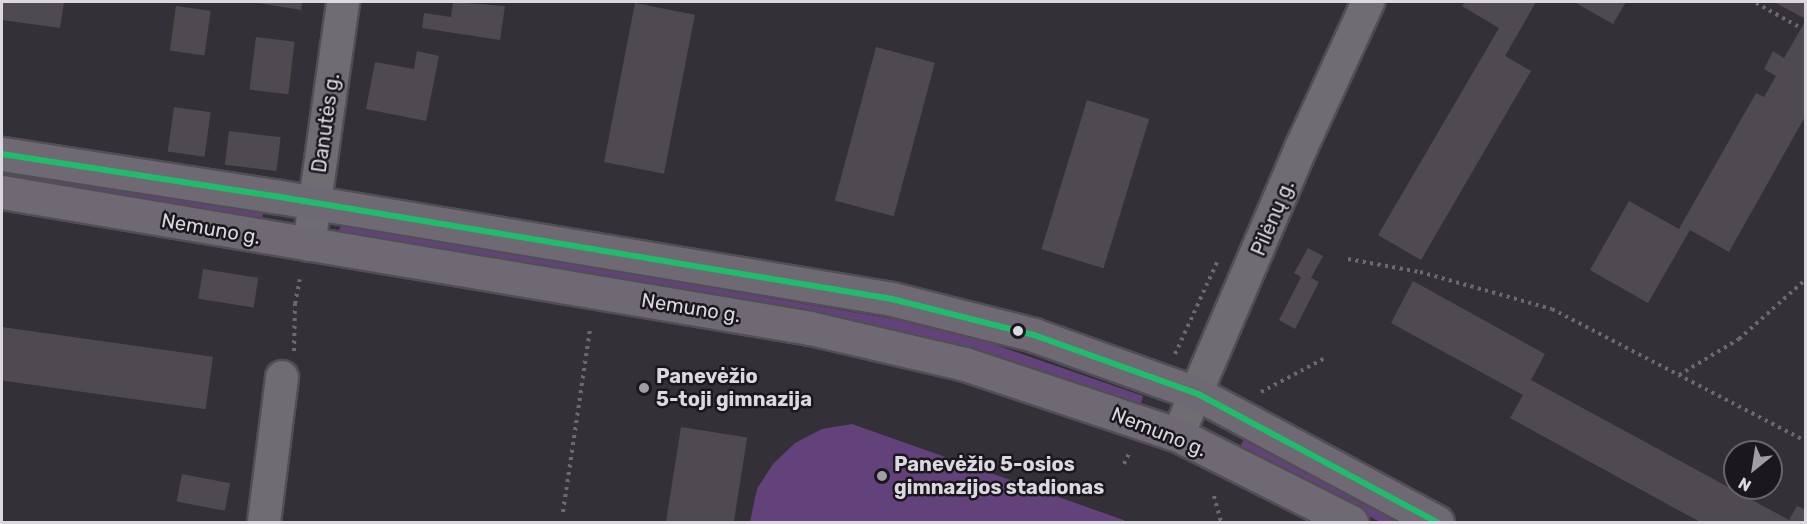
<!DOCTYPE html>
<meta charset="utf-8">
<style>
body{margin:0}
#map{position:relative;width:1807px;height:524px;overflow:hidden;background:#343037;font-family:Rubik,sans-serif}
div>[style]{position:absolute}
.green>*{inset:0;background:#63427c;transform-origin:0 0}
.building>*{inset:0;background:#4e4a50;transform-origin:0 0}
.path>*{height:4px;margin-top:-2px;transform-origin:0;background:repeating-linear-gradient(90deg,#6c6a6e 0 3px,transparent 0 7.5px)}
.roads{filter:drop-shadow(2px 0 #524e55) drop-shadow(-2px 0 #524e55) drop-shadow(0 2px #524e55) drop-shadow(0 -2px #524e55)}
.minor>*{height:32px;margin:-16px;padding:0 16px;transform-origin:16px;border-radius:16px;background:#706d72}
.secondary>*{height:33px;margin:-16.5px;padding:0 16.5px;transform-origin:16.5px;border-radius:16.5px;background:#6e6972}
.bus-1>*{height:6px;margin:-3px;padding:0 3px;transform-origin:3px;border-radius:3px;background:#20bc6c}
.dots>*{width:16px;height:16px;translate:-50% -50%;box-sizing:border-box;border:3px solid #1a171d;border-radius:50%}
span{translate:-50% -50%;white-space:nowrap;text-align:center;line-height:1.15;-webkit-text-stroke:5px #1a171d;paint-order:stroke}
.street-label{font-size:20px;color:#dcd8e0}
.poi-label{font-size:20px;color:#dcd8e0;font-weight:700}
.left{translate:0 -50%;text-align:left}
.frame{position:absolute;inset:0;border:3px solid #dcd8e0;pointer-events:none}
.north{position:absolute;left:1723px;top:440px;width:60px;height:60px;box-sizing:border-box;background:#1a171d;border:2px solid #68646b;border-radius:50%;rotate:210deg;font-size:16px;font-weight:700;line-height:24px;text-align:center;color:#dcd8e0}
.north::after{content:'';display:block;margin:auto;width:21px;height:27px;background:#a19da5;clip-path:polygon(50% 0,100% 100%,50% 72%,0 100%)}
</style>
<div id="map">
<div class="green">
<div style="left:2px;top:168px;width:265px;height:11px;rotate:9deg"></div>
<div style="clip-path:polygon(342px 225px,893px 319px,990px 343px,1143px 396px,1140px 408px,1033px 369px,943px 342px,341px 235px,338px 231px)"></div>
<div style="clip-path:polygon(852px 424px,1129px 522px,750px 522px,757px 489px,773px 464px,795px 443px,822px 429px)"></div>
<div style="clip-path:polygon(1244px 439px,1334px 484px,1405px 522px,1380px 522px,1239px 449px)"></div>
</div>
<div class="building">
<div style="clip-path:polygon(2px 2px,64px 2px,60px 28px,2px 20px)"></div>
<div style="clip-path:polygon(253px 2px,302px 2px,301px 10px)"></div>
<div style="clip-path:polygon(453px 2px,505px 6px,500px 40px,422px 28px,424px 13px,451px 17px)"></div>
<div style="clip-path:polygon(1465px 2px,1536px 2px,1505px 56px,1531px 71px,1421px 260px,1378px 235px,1499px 28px,1462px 6px)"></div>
<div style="clip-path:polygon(1574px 2px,1626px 2px,1613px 24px)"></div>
<div style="clip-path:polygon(1774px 2px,1806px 2px,1806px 19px)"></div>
<div style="left:635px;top:3px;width:61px;height:162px;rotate:11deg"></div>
<div style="left:176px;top:6px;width:35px;height:45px;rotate:8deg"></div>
<div style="clip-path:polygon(1806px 20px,1806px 115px,1729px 252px,1690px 230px,1648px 303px,1590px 270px,1629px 201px,1679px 229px,1756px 93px,1764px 97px,1776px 76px,1764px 69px,1773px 51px,1784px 58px)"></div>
<div style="left:256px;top:37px;width:39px;height:53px;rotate:7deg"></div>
<div style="left:876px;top:47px;width:61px;height:159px;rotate:15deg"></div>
<div style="clip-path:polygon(417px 51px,439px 56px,426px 121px,366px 109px,375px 62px,414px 69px)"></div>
<div style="left:1087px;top:100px;width:65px;height:156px;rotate:17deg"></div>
<div style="left:174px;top:107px;width:37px;height:45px;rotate:8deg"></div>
<div style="left:229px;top:131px;width:52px;height:34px;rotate:7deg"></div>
<div style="clip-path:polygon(1308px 248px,1323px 256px,1311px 278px,1319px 282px,1295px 329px,1279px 320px,1301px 277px,1294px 273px)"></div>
<div style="left:203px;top:269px;width:56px;height:30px;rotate:9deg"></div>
<div style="clip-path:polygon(1413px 281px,1545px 354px,1531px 380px,1789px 520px,1797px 506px,1806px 510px,1806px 522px,1700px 522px,1510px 418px,1523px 395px,1391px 323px)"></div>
<div style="left:2px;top:327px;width:213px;height:53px;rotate:8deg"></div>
<div style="left:681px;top:427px;width:67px;height:96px;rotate:9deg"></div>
<div style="left:182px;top:474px;width:49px;height:28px;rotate:11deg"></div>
</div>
<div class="path">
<div style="left:1756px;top:3px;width:51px;rotate:29.1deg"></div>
<div style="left:1348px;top:259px;width:73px;rotate:10.2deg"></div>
<div style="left:1420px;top:272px;width:137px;rotate:15.7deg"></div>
<div style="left:1552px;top:309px;width:286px;rotate:27.5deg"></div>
<div style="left:294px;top:351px;width:47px;rotate:-88.8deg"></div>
<div style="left:295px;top:304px;width:25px;rotate:-79deg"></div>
<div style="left:1175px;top:354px;width:103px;rotate:-65.4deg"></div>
<div style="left:1679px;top:375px;width:70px;rotate:-31deg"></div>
<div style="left:1739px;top:339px;width:90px;rotate:-41.8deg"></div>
<div style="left:1261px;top:392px;width:72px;rotate:-28deg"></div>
<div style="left:1124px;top:464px;width:14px;rotate:-65deg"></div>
<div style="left:1214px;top:496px;width:27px;rotate:75deg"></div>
<div style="left:563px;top:512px;width:184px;rotate:-81.6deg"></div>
</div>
<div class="roads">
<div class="minor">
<div style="left:309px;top:245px;width:245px;rotate:-82deg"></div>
<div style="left:1178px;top:435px;width:312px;rotate:-66.8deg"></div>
<div style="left:1301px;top:148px;width:161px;rotate:-65.3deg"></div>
<div style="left:264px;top:522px;width:146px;rotate:-82.9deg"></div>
</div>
<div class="secondary">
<div style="left:2px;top:154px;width:275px;rotate:8.8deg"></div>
<div style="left:274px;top:196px;width:627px;rotate:9.46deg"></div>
<div style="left:892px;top:299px;width:146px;rotate:14.2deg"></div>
<div style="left:1034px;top:335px;width:174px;rotate:19.8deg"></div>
<div style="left:1198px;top:394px;width:271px;rotate:28.2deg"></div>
<div style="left:2px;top:192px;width:819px;rotate:9.55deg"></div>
<div style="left:810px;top:328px;width:159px;rotate:13.1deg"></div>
<div style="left:965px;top:364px;width:225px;rotate:18.4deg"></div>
<div style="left:1178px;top:435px;width:194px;rotate:26.7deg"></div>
</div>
</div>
<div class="bus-1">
<div style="left:2px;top:154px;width:275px;rotate:8.8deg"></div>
<div style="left:274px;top:196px;width:627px;rotate:9.46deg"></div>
<div style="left:892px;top:299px;width:146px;rotate:14.2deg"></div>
<div style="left:1034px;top:335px;width:174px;rotate:19.8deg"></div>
<div style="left:1198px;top:394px;width:271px;rotate:28.2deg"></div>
</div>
<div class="dots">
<div style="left:1018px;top:331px;background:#dcd8e0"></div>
<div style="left:644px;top:388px;background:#a19da5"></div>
<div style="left:882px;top:476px;background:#a19da5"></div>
</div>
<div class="street-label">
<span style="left:326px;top:123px;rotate:-82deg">Danutės g.</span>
<span style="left:1273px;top:218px;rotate:-67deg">Pilėnų g.</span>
<span style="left:211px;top:229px;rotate:10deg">Nemuno g.</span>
<span style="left:691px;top:308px;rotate:9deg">Nemuno g.</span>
<span style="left:1159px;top:432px;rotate:22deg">Nemuno g.</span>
</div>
<div class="poi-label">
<span class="left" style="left:656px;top:388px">Panevėžio<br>5-toji gimnazija</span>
<span class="left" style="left:894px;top:476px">Panevėžio 5-osios<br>gimnazijos stadionas</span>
</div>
<div class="frame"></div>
<div class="north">N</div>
</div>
